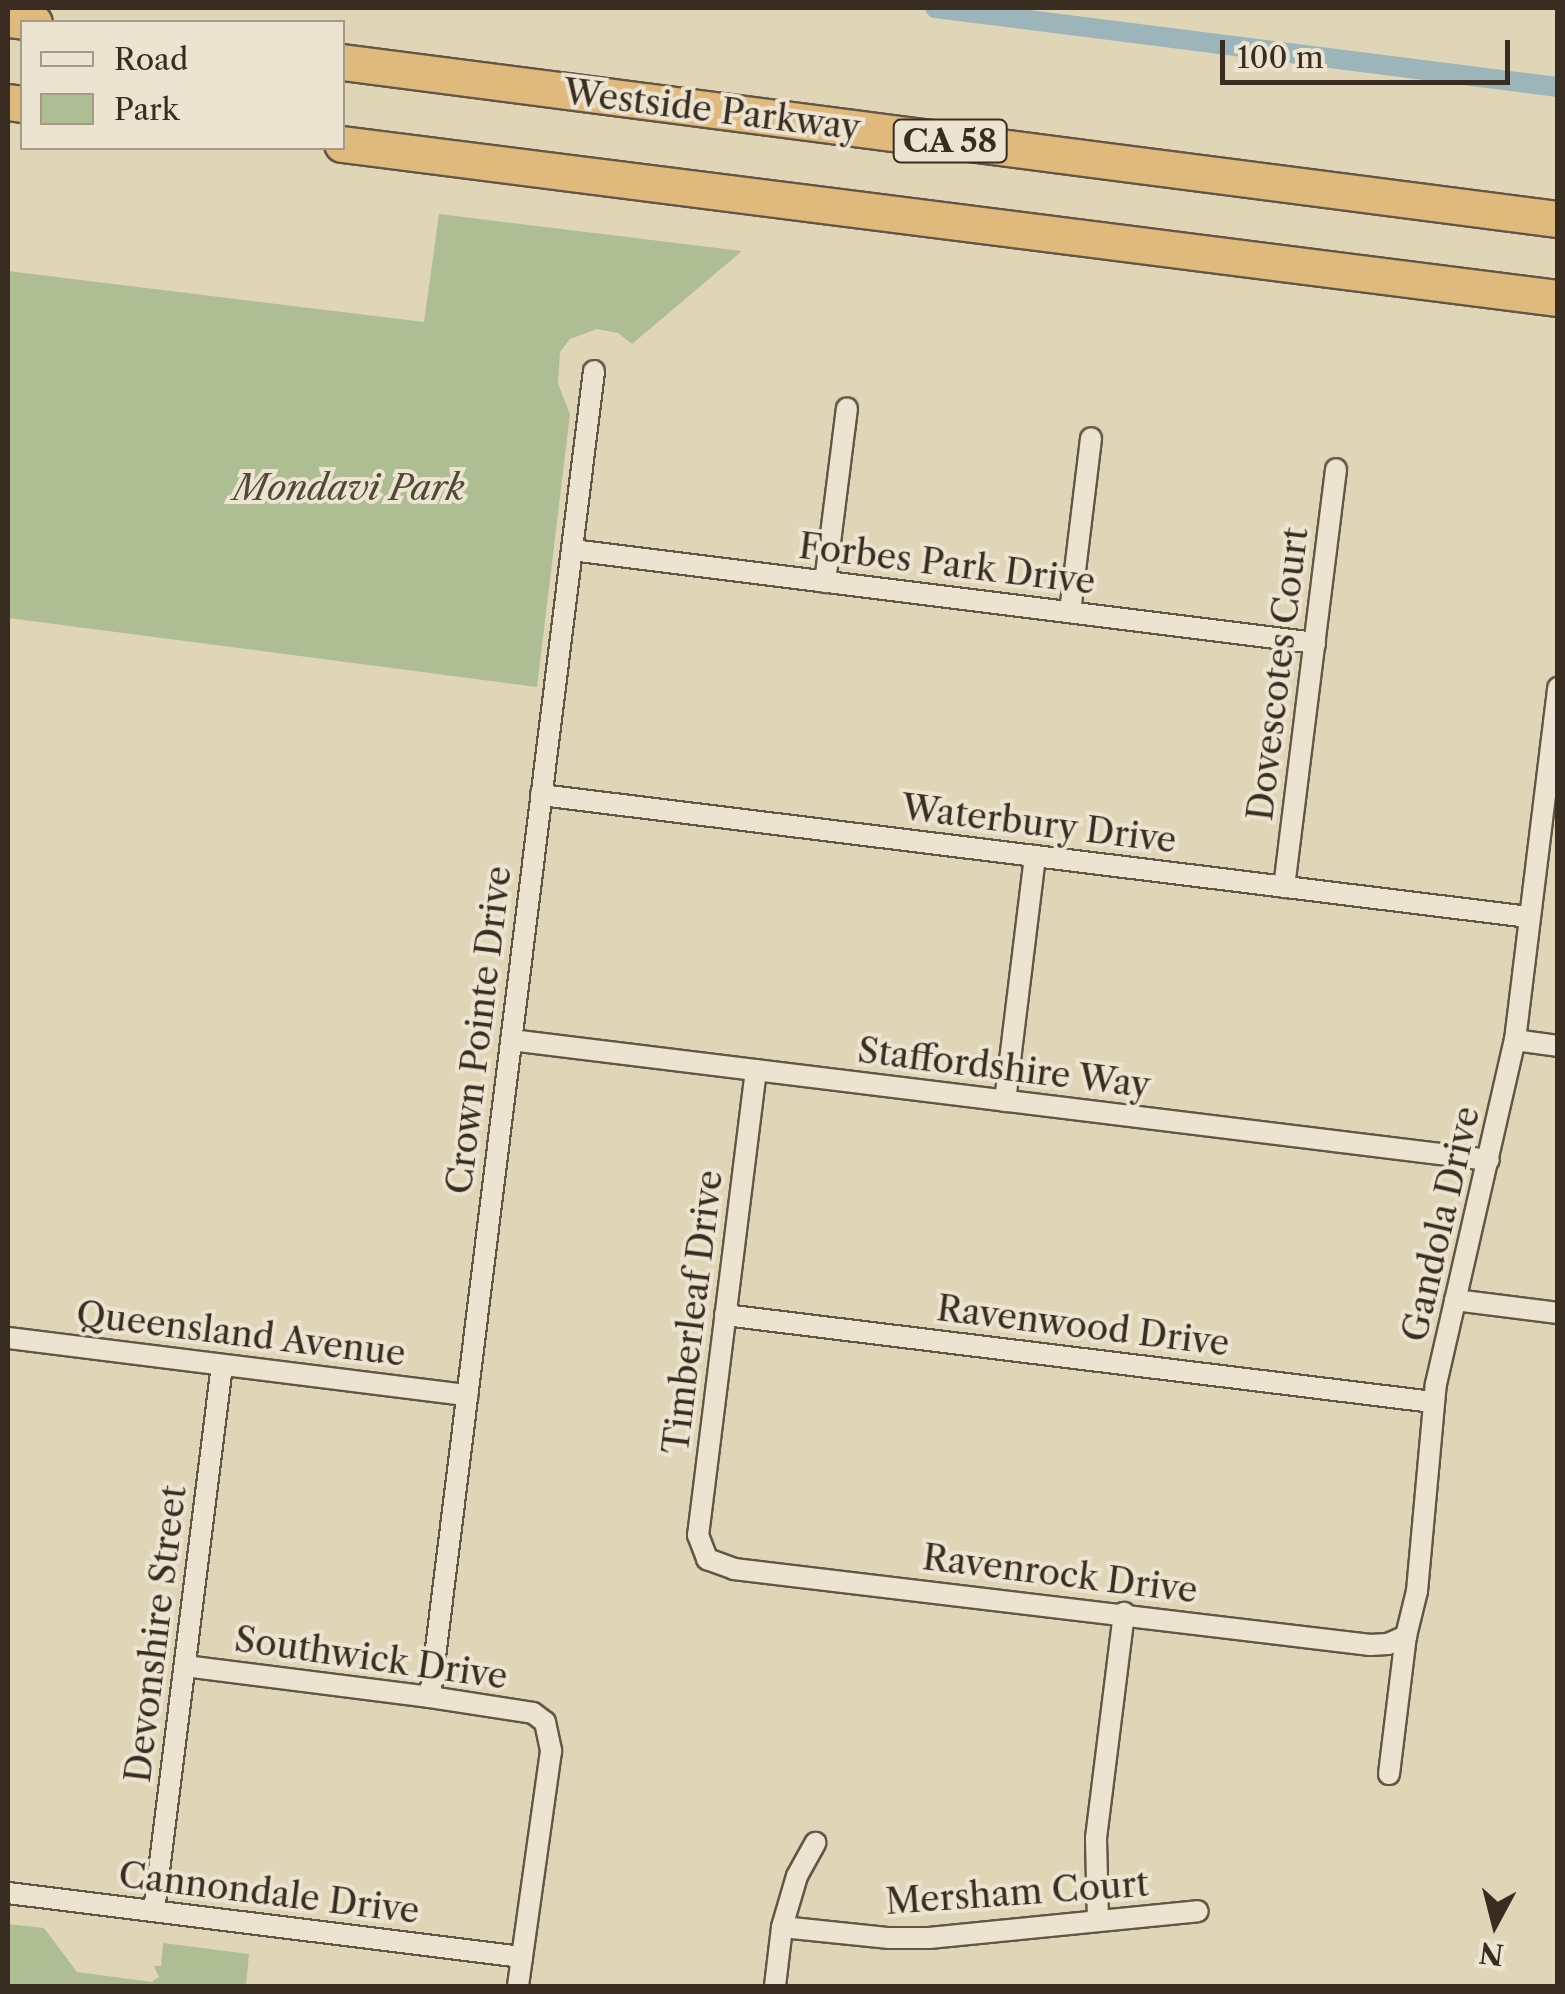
<!DOCTYPE html>
<style>
body{margin:0}
#map{position:relative;width:1565px;height:1994px;overflow:hidden;background:#e1d5b7;font-family:"Libre Caslon Text",serif}
div>[style]{position:absolute}
.green>*{inset:0;background:#aebe92}
.canal>*{height:20px;margin:-10px;padding:0 10px;transform-origin:10px;border-radius:10px;background:#9bb5bb}
.roads{filter:drop-shadow(2px 0 #635646) drop-shadow(-2px 0 #635646) drop-shadow(0 2px #635646) drop-shadow(0 -2px #635646)}
.minor>*{height:20px;margin:-10px;padding:0 10px;transform-origin:10px;border-radius:10px;background:#ece4d0}
.motorway>*{height:35px;margin:-17.5px;padding:0 17.5px;transform-origin:17.5px;border-radius:17.5px;background:#e0ba7c}
span{translate:-50% -50%;white-space:nowrap;text-align:center;line-height:1.15;-webkit-text-stroke:8px #ece4d0;paint-order:stroke}
.shield-label span{padding:2px 8px;background:#ece4d0;border:2px solid;border-radius:8px;-webkit-text-stroke-width:0}
.shield-label{font-size:32px;color:#392c21;font-weight:700}
.street-label{font-size:35px;color:#392c21}
.park-label{font-size:35px;color:#504938;font-style:italic}
.frame{position:absolute;inset:0;border:10px solid #392c21;pointer-events:none}
.legend{position:absolute;left:20px;top:20px;width:325px;height:130px;box-sizing:border-box;background:#ece4d0;border:2px solid #a49a8a;margin:0;padding:12px 18px;list-style:none;font-size:30px;color:#392c21}
.legend li{display:flex;align-items:center;gap:20px;height:50px}
.legend b{width:50px;border:2px solid #a49a8a}
.north{position:absolute;left:1445px;top:1874px;width:100px;height:100px;-webkit-text-stroke:8px #ece4d0;paint-order:stroke;rotate:187deg;font-size:28px;font-weight:700;line-height:40px;text-align:center;color:#392c21}
.north::after{content:'';display:block;margin:auto;width:35px;height:45px;background:#392c21;clip-path:polygon(50% 0,100% 100%,50% 72%,0 100%)}
.scale{position:absolute;left:1220px;top:40px;width:290px;height:45px;box-sizing:border-box;border:5px solid #392c21;border-top:0;padding-left:12px;font-size:30px;line-height:35px;white-space:nowrap;color:#392c21;-webkit-text-stroke:8px #ece4d0;paint-order:stroke}
</style>
<div id="map">
<div class="green">
<div style="clip-path:polygon(439px 214px,742px 251px,632px 344px,618px 333px,597px 329px,570px 339px,560px 352px,558px 384px,570px 414px,537px 687px,8px 618px,8px 271px,424px 322px)"></div>
<div style="clip-path:polygon(8px 1924px,44px 1928px,77px 1972px,152px 1982px,159px 1977px,154px 1966px,161px 1966px,163px 1943px,249px 1954px,246px 1986px,8px 1986px)"></div>
</div>
<div class="canal">
<div style="left:935px;top:8px;width:628px;rotate:7.23deg"></div>
</div>
<div class="roads">
<div class="minor">
<div style="left:572px;top:550px;width:749px;rotate:7.13deg"></div>
<div style="left:825px;top:582px;width:175px;rotate:-82.8deg"></div>
<div style="left:1070px;top:612px;width:175px;rotate:-83.1deg"></div>
<div style="left:541px;top:795px;width:996px;rotate:7.04deg"></div>
<div style="left:1284px;top:887px;width:421px;rotate:-82.9deg"></div>
<div style="left:511px;top:1040px;width:985px;rotate:7deg"></div>
<div style="left:1515px;top:1040px;width:43px;rotate:7.9deg"></div>
<div style="left:756px;top:1070px;width:469px;rotate:97.1deg"></div>
<div style="left:698px;top:1535px;width:26px;rotate:69deg"></div>
<div style="left:707px;top:1559px;width:29px;rotate:20deg"></div>
<div style="left:734px;top:1569px;width:641px;rotate:6.81deg"></div>
<div style="left:1370px;top:1645px;width:18px;rotate:-3deg"></div>
<div style="left:1388px;top:1644px;width:20px;rotate:-24deg"></div>
<div style="left:1005px;top:1101px;width:247px;rotate:-83deg"></div>
<div style="left:1455px;top:1300px;width:104px;rotate:7.2deg"></div>
<div style="left:725px;top:1315px;width:713px;rotate:7.01deg"></div>
<div style="left:8px;top:1338px;width:463px;rotate:7.1deg"></div>
<div style="left:185px;top:1666px;width:247px;rotate:7.2deg"></div>
<div style="left:430px;top:1697px;width:104px;rotate:8.8deg"></div>
<div style="left:533px;top:1713px;width:15px;rotate:37deg"></div>
<div style="left:545px;top:1722px;width:30px;rotate:78deg"></div>
<div style="left:551px;top:1751px;width:237px;rotate:98deg"></div>
<div style="left:430px;top:1697px;width:1336px;rotate:-82.95deg"></div>
<div style="left:1389px;top:1774px;width:139px;rotate:-83deg"></div>
<div style="left:1406px;top:1636px;width:46px;rotate:-76.3deg"></div>
<div style="left:1417px;top:1591px;width:208px;rotate:-84.8deg"></div>
<div style="left:1436px;top:1384px;width:353px;rotate:-77.1deg"></div>
<div style="left:1515px;top:1040px;width:355px;rotate:-83deg"></div>
<div style="left:8px;top:1893px;width:518px;rotate:7.1deg"></div>
<div style="left:154px;top:1911px;width:550px;rotate:-82.9deg"></div>
<div style="left:1098px;top:1921px;width:83px;rotate:-91.4deg"></div>
<div style="left:1096px;top:1838px;width:227px;rotate:-82.9deg"></div>
<div style="left:782px;top:1927px;width:108px;rotate:5.9deg"></div>
<div style="left:889px;top:1938px;width:40px"></div>
<div style="left:929px;top:1938px;width:270px;rotate:-5.7deg"></div>
<div style="left:775px;top:1986px;width:59px;rotate:-83.2deg"></div>
<div style="left:782px;top:1927px;width:53px;rotate:-73.6deg"></div>
<div style="left:797px;top:1876px;width:38px;rotate:-61deg"></div>
</div>
<div class="motorway">
<div style="left:8px;top:19px;width:26px;rotate:7deg"></div>
<div style="left:342px;top:62px;width:1226px;rotate:7.36deg"></div>
<div style="left:8px;top:102px;width:14px;rotate:8deg"></div>
<div style="left:342px;top:144px;width:1226px;rotate:7.22deg"></div>
</div>
</div>
<div class="shield-label">
<span style="left:950px;top:141px">CA 58</span>
</div>
<div class="street-label">
<span style="left:712px;top:110px;rotate:7deg">Westside Parkway</span>
<span style="left:947px;top:564px;rotate:7deg">Forbes Park Drive</span>
<span style="left:1278px;top:674px;rotate:-83deg">Dovescotes Court</span>
<span style="left:1039px;top:824px;rotate:7deg">Waterbury Drive</span>
<span style="left:479px;top:1030px;rotate:-83deg">Crown Pointe Drive</span>
<span style="left:1004px;top:1068px;rotate:7deg">Staffordshire Way</span>
<span style="left:1441px;top:1224px;rotate:-77deg">Gandola Drive</span>
<span style="left:693px;top:1312px;rotate:-83deg">Timberleaf Drive</span>
<span style="left:1083px;top:1326px;rotate:7deg">Ravenwood Drive</span>
<span style="left:241px;top:1334px;rotate:7deg">Queensland Avenue</span>
<span style="left:1060px;top:1574px;rotate:7deg">Ravenrock Drive</span>
<span style="left:156px;top:1634px;rotate:-83deg">Devonshire Street</span>
<span style="left:371px;top:1658px;rotate:8deg">Southwick Drive</span>
<span style="left:269px;top:1893px;rotate:7deg">Cannondale Drive</span>
<span style="left:1017px;top:1893px;rotate:-4deg">Mersham Court</span>
</div>
<div class="park-label">
<span style="left:349px;top:488px">Mondavi Park</span>
</div>
<div class="frame"></div>
<ul class="legend">
<li><b style="height:12px;background:#ece4d0"></b>Road</li>
<li><b style="height:28px;background:#aebe92"></b>Park</li>
</ul>
<div class="north">N</div>
<div class="scale">100 m</div>
</div>
